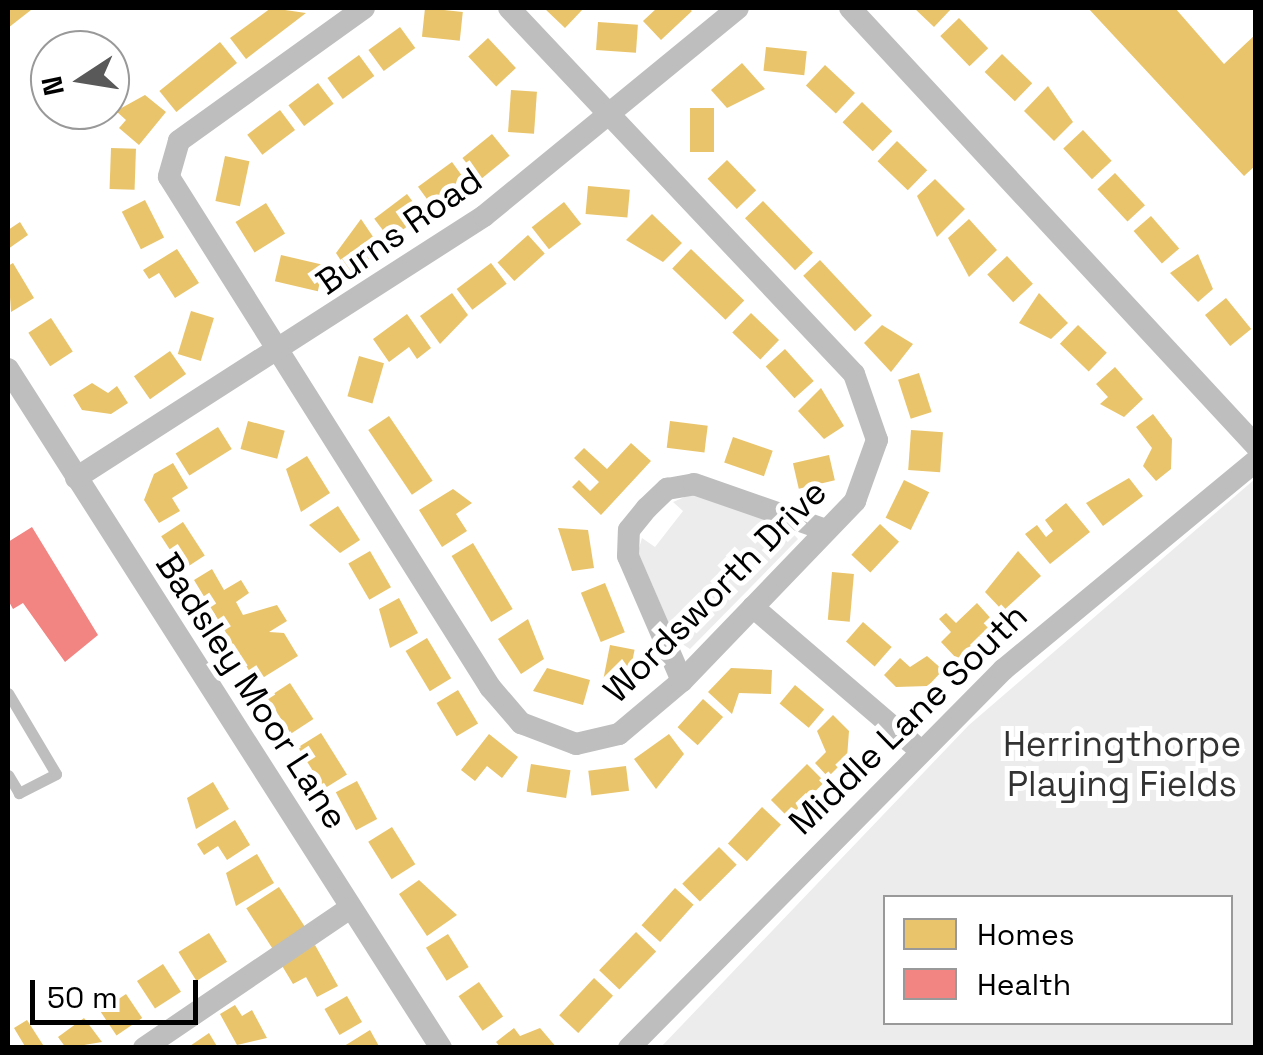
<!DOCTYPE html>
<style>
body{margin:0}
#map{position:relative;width:1263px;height:1055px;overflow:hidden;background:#fff;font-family:"Space Grotesk",sans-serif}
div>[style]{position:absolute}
.green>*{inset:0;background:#ececec}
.homes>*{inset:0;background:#e9c46a;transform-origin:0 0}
.health>*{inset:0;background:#f28482}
.lane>*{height:11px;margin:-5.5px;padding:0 5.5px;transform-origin:5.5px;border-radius:5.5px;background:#bebebe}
.street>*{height:22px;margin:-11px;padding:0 11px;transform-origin:11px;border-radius:11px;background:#bebebe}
span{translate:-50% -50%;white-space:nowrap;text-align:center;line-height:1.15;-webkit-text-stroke:10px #fff;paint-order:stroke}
.street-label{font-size:35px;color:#000}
.park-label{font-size:35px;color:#333}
.frame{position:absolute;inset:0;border:10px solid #000;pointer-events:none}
.legend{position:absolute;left:883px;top:895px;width:350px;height:130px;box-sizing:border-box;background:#fff;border:2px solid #999;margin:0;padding:12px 18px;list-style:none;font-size:30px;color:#000}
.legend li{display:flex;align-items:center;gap:20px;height:50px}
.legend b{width:50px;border:2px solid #999}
.north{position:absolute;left:30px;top:30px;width:100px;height:100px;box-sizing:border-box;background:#fff;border:2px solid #999;border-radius:50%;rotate:258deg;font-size:28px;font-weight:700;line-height:40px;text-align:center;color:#000}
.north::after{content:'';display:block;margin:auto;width:35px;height:45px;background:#595959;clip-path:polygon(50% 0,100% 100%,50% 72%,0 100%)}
.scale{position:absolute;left:30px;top:980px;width:168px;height:45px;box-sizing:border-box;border:5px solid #000;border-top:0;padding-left:12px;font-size:30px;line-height:35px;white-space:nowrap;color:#000;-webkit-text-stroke:8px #fff;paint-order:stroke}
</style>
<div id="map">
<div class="green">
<div style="clip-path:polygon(evenodd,1255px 479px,1255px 1047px,660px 1048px,969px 725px,1255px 479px,886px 898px,1230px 898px,1230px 1022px,886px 1022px,886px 898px)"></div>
<div style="clip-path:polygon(694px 493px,785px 525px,798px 539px,690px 649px,676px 640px,638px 552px,642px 538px,655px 547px,683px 511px,673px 502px)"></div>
</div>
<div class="homes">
<div style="clip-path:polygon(8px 8px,29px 8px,31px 10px,8px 28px)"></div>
<div style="clip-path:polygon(271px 8px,306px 13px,246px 59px,230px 38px)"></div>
<div style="left:425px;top:8px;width:38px;height:29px;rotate:6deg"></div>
<div style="clip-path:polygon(544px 8px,584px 8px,565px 28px)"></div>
<div style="clip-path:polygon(657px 8px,688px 8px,692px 11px,661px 40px,643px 21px)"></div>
<div style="clip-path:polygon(914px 8px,952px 8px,934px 27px)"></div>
<div style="clip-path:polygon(1088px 8px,1175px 8px,1224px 64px,1256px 34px,1256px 165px,1244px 176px)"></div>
<div style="left:959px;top:18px;width:42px;height:26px;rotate:46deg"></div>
<div style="left:598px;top:22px;width:40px;height:28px;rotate:4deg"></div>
<div style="left:400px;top:27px;width:26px;height:39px;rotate:54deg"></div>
<div style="left:488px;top:38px;width:41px;height:27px;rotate:47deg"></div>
<div style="left:220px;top:42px;width:27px;height:78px;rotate:51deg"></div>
<div style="left:766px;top:47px;width:41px;height:24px;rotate:6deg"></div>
<div style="left:1002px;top:54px;width:42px;height:25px;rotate:44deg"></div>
<div style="left:359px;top:55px;width:26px;height:39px;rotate:54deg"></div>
<div style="clip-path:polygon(742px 63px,765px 89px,727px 108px,711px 90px)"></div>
<div style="left:825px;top:65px;width:41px;height:28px;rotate:43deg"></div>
<div style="left:318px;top:83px;width:26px;height:37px;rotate:53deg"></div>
<div style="clip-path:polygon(1048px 86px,1073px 122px,1054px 141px,1024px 111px)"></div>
<div style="left:511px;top:90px;width:26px;height:42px;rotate:4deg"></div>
<div style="clip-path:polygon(145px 95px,166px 112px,139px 145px,119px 128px,126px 120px,116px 111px)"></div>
<div style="left:862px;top:102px;width:42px;height:28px;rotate:44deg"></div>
<div style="left:690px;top:108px;width:24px;height:44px"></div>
<div style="left:280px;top:110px;width:25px;height:41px;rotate:53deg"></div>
<div style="left:1083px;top:130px;width:42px;height:27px;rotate:47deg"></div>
<div style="left:492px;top:134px;width:28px;height:38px;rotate:51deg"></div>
<div style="left:897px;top:141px;width:42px;height:28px;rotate:44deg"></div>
<div style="left:111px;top:148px;width:25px;height:41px;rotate:2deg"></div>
<div style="left:225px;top:156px;width:25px;height:46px;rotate:12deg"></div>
<div style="left:727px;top:160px;width:42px;height:27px;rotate:46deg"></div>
<div style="left:452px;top:162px;width:26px;height:42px;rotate:54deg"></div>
<div style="left:1115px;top:173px;width:44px;height:24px;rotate:47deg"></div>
<div style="clip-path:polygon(935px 179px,965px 209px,937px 237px,917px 196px)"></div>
<div style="left:588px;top:186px;width:42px;height:28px;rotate:5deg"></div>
<div style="left:407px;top:194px;width:26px;height:41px;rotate:53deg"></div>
<div style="left:145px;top:200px;width:42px;height:26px;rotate:63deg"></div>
<div style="left:763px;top:201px;width:72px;height:25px;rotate:46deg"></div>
<div style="left:564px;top:202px;width:28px;height:41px;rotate:52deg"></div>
<div style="left:266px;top:203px;width:36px;height:36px;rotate:58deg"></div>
<div style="clip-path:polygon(652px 214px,682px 243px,663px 262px,626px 240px)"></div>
<div style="left:1151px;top:216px;width:43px;height:23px;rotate:49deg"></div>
<div style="clip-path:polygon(361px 219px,382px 250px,349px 273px,336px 253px)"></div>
<div style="clip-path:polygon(969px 219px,997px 250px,969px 277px,948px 238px)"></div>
<div style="clip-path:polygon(20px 222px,28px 235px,8px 249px,8px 230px)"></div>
<div style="left:528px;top:235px;width:25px;height:41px;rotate:48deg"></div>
<div style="clip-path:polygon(177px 249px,199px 283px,175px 298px,159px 273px,149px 279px,143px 270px)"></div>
<div style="left:691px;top:249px;width:74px;height:27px;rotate:44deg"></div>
<div style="clip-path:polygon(1198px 254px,1213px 289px,1198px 302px,1170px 273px)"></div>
<div style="left:281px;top:255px;width:44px;height:27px;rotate:13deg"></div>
<div style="left:1007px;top:256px;width:38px;height:27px;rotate:47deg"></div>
<div style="left:820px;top:260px;width:76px;height:23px;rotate:47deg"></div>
<div style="clip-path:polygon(13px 263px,34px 298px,11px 312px,8px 266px)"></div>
<div style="left:491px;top:263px;width:26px;height:43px;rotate:53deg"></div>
<div style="clip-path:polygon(452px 293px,468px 315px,440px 344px,420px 316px)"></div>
<div style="clip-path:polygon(1039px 293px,1068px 323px,1051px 339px,1019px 323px)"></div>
<div style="left:1226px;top:298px;width:40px;height:27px;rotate:51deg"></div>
<div style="left:191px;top:311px;width:24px;height:45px;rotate:17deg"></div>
<div style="left:751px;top:313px;width:39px;height:27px;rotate:44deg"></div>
<div style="clip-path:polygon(407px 314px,431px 348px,417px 359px,409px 347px,389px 362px,373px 339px)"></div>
<div style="left:51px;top:318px;width:40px;height:27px;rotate:57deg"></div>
<div style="clip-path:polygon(882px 325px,913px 344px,891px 372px,864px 343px)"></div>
<div style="left:1078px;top:325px;width:40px;height:26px;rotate:44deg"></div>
<div style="left:785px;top:349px;width:43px;height:26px;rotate:48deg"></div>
<div style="left:170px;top:351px;width:28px;height:44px;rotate:55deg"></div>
<div style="left:359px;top:356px;width:26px;height:42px;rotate:16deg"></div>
<div style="clip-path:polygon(1115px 367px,1143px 399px,1124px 417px,1100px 404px,1108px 397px,1096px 384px)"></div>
<div style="left:919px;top:373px;width:41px;height:22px;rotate:72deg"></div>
<div style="clip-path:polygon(92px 383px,108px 393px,117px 386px,128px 403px,111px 414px,82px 410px,73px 395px)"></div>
<div style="clip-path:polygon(821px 388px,844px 426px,824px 439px,798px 411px)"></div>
<div style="clip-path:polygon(1153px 414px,1172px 439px,1171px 469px,1156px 481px,1143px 466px,1152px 448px,1136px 427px)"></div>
<div style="left:389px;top:416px;width:78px;height:25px;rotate:56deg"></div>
<div style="left:248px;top:421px;width:38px;height:29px;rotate:15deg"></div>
<div style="left:670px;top:421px;width:38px;height:27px;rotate:7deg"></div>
<div style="left:218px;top:427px;width:26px;height:50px;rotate:58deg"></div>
<div style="left:911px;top:430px;width:32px;height:40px;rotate:4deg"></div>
<div style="left:733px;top:437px;width:42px;height:27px;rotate:19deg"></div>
<div style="clip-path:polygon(631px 443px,651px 461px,601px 515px,572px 487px,579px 480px,590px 491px,599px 482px,574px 458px,584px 448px,607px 469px)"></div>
<div style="left:829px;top:455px;width:26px;height:37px;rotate:77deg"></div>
<div style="clip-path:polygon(307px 456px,330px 493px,301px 512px,286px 469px)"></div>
<div style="clip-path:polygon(173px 463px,188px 488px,172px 498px,180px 511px,159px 523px,144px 500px,154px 474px)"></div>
<div style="clip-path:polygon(1129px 478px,1143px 496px,1103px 526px,1086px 503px)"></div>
<div style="left:904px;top:480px;width:28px;height:42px;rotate:26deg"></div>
<div style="clip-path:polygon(453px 489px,472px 503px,456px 514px,467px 531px,442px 547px,419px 510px)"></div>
<div style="clip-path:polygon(1066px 503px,1090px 532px,1050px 564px,1025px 534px,1037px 525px,1046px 537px,1053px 531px,1045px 520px)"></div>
<div style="clip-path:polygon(338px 506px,360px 540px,340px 553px,309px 525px)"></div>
<div style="left:183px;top:522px;width:40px;height:26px;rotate:57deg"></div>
<div style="left:880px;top:524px;width:26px;height:42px;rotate:43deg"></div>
<div style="clip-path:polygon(558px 528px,588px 530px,594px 568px,572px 571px)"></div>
<div style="left:473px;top:543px;width:77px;height:25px;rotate:59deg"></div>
<div style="left:370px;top:551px;width:42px;height:25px;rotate:60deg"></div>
<div style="clip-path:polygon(1018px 551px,1041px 576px,1003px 611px,985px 592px)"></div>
<div style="clip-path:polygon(212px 569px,224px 590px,241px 580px,249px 593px,236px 602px,243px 615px,277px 605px,287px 621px,269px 632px,284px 633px,298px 656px,256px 682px,194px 580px)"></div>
<div style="left:832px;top:572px;width:22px;height:48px;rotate:5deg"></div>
<div style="left:605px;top:583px;width:53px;height:26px;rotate:68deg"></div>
<div style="clip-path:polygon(399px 598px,418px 633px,390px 648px,379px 609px)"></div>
<div style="clip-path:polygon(977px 603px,995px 623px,957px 659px,941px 642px,951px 632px,939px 619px,946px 613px,956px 623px)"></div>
<div style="clip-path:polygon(528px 619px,544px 659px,521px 674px,498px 639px)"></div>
<div style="left:863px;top:622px;width:38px;height:26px;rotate:41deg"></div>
<div style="left:427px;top:638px;width:47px;height:25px;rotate:59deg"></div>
<div style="left:610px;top:645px;width:25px;height:43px;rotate:11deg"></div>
<div style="clip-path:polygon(927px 656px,943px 670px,928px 686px,896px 687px,884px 675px,900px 658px,910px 667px)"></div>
<div style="clip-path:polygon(547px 668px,590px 680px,583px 705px,533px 691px)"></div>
<div style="clip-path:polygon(731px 668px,772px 670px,771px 694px,739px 693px,732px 714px,708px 692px)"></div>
<div style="left:290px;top:683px;width:43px;height:27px;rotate:57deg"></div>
<div style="left:795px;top:685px;width:38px;height:24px;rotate:40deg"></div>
<div style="left:458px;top:690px;width:39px;height:25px;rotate:59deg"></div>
<div style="left:703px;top:699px;width:27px;height:38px;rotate:42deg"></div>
<div style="clip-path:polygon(833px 715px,849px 731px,847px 758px,828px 777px,815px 763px,826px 752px,817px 731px)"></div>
<div style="left:321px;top:733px;width:49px;height:27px;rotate:58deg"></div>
<div style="clip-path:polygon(489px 734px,518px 757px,502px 778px,487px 766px,475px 781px,461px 770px)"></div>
<div style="clip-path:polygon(669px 734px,684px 754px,656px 789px,634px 759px)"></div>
<div style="left:531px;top:764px;width:40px;height:28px;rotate:9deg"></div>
<div style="left:807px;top:764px;width:25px;height:51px;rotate:45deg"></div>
<div style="left:626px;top:766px;width:25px;height:38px;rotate:83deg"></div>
<div style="left:357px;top:781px;width:43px;height:24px;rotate:62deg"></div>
<div style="clip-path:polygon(213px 782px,229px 809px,196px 829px,187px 798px)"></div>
<div style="left:762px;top:807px;width:26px;height:50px;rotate:43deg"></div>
<div style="clip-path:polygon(235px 820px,250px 845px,227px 860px,218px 846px,204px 855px,197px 844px)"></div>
<div style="left:392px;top:827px;width:44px;height:28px;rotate:58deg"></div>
<div style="left:719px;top:847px;width:25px;height:52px;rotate:45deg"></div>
<div style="clip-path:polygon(257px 854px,274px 883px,236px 906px,226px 873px)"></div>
<div style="clip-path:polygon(419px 880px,457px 915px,427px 936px,399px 894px)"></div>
<div style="left:279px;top:887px;width:49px;height:39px;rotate:57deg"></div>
<div style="left:675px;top:888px;width:25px;height:50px;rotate:42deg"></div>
<div style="left:636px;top:932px;width:28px;height:53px;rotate:44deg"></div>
<div style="left:209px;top:933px;width:34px;height:36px;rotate:58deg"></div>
<div style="left:448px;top:934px;width:39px;height:26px;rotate:58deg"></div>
<div style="clip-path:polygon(315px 945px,338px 986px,317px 997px,306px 977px,293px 984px,281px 964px)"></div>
<div style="left:163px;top:964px;width:33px;height:31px;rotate:57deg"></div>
<div style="left:594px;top:978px;width:26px;height:51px;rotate:43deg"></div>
<div style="left:479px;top:982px;width:42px;height:25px;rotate:55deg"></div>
<div style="left:126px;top:994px;width:29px;height:31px;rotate:56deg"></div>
<div style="left:347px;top:996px;width:30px;height:26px;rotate:60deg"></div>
<div style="clip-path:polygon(235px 1005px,242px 1016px,252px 1010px,267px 1038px,237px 1045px,220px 1014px)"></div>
<div style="clip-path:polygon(84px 1018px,102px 1042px,66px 1048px,58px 1037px)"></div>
<div style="clip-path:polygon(27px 1020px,45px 1048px,26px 1048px,14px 1028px)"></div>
<div style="clip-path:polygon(514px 1028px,520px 1036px,540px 1028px,557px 1048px,501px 1048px,496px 1042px)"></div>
<div style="clip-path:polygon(370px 1030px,380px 1048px,341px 1048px)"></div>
<div style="clip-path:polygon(209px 1033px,218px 1048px,187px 1048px)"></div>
</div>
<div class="health">
<div style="clip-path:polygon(32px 527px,98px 635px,65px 662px,23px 603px,13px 609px,8px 600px,8px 542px)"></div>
</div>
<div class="lane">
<div style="left:8px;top:693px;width:94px;rotate:59.3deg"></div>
<div style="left:56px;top:774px;width:42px;rotate:152.8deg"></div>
<div style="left:19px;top:793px;width:21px;rotate:-121deg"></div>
</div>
<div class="street">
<div style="left:364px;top:8px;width:228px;rotate:144.3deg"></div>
<div style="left:179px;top:141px;width:37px;rotate:106deg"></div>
<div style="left:169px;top:177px;width:603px;rotate:57.81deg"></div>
<div style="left:490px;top:687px;width:48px;rotate:49.3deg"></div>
<div style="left:521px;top:723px;width:59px;rotate:20.9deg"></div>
<div style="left:576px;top:744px;width:44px;rotate:-13.1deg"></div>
<div style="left:619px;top:734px;width:82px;rotate:-40.1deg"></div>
<div style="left:682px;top:681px;width:250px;rotate:-46.1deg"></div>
<div style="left:855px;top:501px;width:65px;rotate:-70.2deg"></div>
<div style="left:877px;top:440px;width:70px;rotate:-109.2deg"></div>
<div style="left:854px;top:374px;width:503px;rotate:-133.31deg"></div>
<div style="left:850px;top:8px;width:597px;rotate:47.17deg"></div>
<div style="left:8px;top:369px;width:805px;rotate:57.47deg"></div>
<div style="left:76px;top:478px;width:485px;rotate:-32.7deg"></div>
<div style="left:484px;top:216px;width:328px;rotate:-39.3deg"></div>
<div style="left:753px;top:607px;width:221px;rotate:40.6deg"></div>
<div style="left:682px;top:681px;width:136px;rotate:-113.4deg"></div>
<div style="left:628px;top:556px;width:26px;rotate:-88deg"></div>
<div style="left:629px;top:530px;width:28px;rotate:-51deg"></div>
<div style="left:647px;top:508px;width:28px;rotate:-44deg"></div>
<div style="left:667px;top:489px;width:27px;rotate:-10deg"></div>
<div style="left:694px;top:484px;width:140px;rotate:19.2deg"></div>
<div style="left:144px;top:1048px;width:249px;rotate:-34.2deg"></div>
<div style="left:629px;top:1048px;width:532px;rotate:-45.3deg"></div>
<div style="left:1003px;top:670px;width:328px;rotate:-39.6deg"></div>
</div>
<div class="street-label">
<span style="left:399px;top:231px;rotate:-35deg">Burns Road</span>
<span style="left:715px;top:591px;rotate:-45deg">Wordsworth Drive</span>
<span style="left:252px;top:691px;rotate:57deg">Badsley Moor Lane</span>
<span style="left:908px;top:719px;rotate:-44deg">Middle Lane South</span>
</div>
<div class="park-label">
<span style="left:1122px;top:764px">Herringthorpe<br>Playing Fields</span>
</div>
<div class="frame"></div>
<ul class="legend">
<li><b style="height:28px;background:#e9c46a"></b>Homes</li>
<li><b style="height:28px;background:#f28482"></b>Health</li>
</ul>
<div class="north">N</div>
<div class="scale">50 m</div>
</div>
